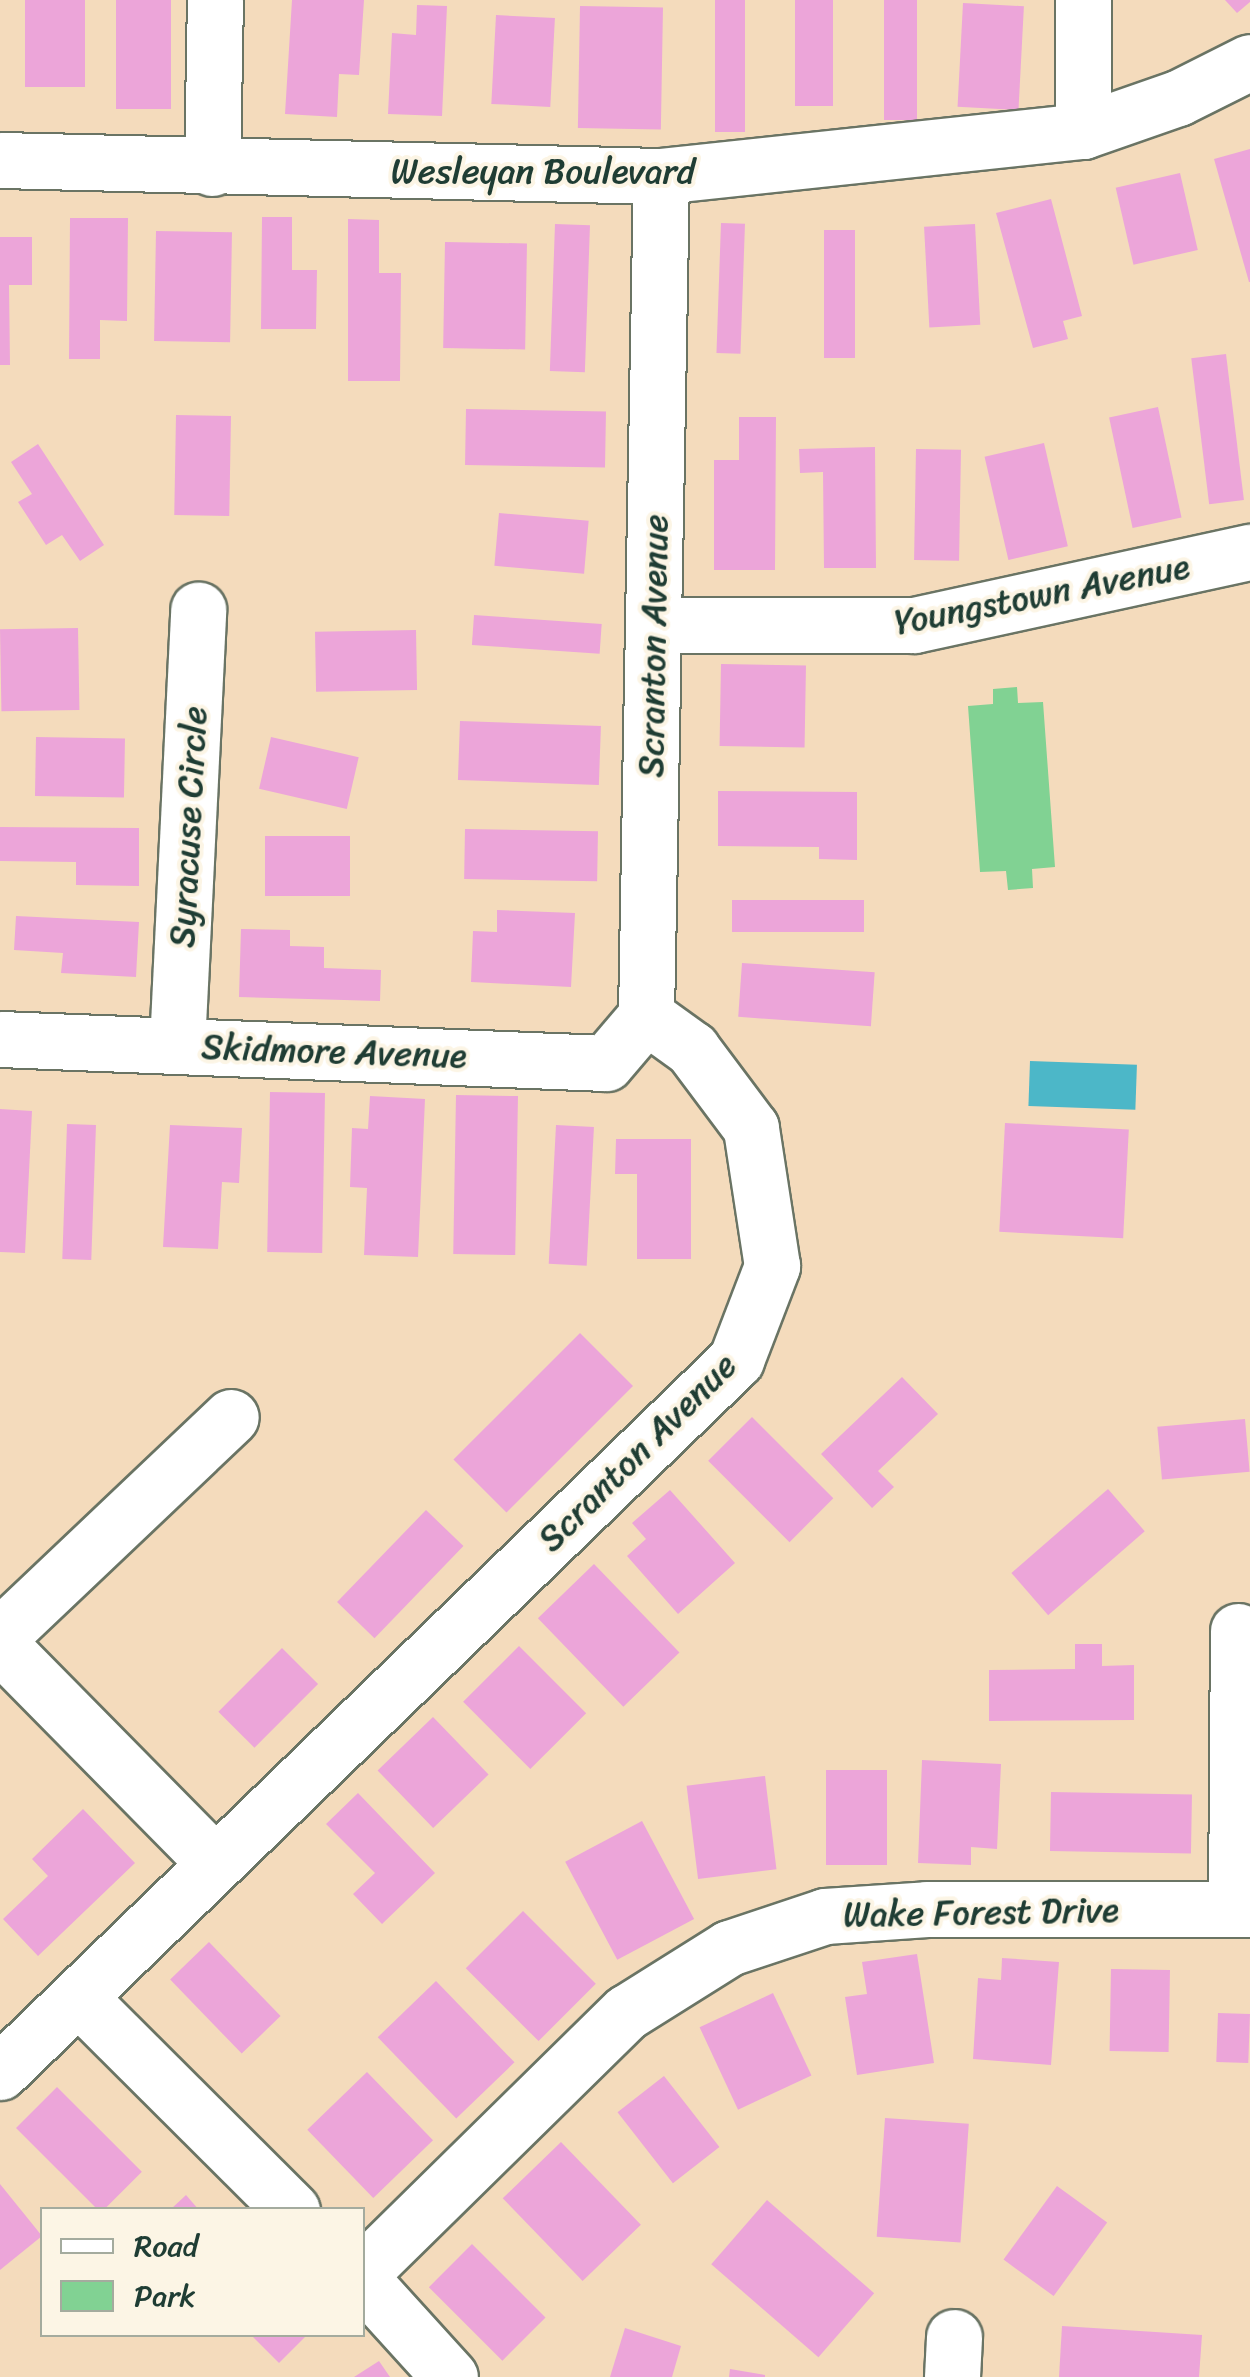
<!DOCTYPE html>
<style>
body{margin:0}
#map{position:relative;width:1250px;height:2377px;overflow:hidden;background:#f4dbbc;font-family:Sriracha,sans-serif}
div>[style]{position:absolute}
.green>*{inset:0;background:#81d293}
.water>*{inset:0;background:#4cb7c8;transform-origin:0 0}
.building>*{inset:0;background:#eca5d9;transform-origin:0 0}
.roads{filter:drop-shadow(2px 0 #6a7464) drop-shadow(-2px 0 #6a7464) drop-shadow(0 2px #6a7464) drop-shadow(0 -2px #6a7464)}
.street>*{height:55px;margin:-27.5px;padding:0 27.5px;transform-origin:27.5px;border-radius:27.5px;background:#fff}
span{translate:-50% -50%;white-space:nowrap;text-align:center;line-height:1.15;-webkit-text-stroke:8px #fcf5e5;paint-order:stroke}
.street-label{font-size:35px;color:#1f3d34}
.legend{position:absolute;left:40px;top:2207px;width:325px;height:130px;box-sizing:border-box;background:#fcf5e5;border:2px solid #a4ab9e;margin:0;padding:12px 18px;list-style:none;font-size:30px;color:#1f3d34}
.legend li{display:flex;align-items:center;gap:20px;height:50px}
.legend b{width:50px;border:2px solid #a4ab9e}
</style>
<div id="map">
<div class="green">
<div style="clip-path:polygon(1017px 687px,1018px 703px,1043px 702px,1055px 867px,1032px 869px,1033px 888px,1008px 890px,1006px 871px,980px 872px,968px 706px,993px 704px,993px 689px)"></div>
</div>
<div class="water">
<div style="left:1030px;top:1061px;width:107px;height:45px;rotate:2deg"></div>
</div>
<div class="building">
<div style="left:25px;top:0;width:60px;height:87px"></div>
<div style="left:116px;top:0;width:55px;height:109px"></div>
<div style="clip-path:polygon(292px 0,364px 0,359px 75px,339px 74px,337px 117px,285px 114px)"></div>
<div style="left:715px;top:0;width:30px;height:132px"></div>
<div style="left:795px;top:0;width:38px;height:106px"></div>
<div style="left:884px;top:0;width:33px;height:120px"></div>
<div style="clip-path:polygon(1225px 0,1250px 0,1250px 2px,1237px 13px)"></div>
<div style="left:963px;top:3px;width:61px;height:104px;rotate:3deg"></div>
<div style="clip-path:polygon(417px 5px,447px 6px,442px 116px,388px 114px,392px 33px,416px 35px)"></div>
<div style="left:580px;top:6px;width:83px;height:122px;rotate:1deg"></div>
<div style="left:496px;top:15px;width:59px;height:89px;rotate:3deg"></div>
<div style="clip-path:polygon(1250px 149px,1250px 282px,1249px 282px,1214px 159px)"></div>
<div style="left:1180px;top:173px;width:79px;height:66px;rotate:77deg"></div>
<div style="clip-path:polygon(1051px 199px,1082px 316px,1063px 321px,1068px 339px,1033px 348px,996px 213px)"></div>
<div style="clip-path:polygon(262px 217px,292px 217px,292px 270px,317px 270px,316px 329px,261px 329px)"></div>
<div style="clip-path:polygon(70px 218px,128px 218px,127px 321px,100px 320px,100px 359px,69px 359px)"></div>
<div style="clip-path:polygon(348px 219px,379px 220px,379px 273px,401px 273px,400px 381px,348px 381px)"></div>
<div style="left:721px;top:223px;width:24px;height:130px;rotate:2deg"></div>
<div style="left:555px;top:224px;width:35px;height:147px;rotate:2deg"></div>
<div style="left:975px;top:224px;width:101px;height:51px;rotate:87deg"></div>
<div style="left:855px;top:230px;width:128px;height:31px;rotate:90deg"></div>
<div style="left:156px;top:231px;width:76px;height:110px;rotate:1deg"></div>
<div style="clip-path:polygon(0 237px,32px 237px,32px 285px,9px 285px,10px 365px,0 365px)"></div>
<div style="left:445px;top:242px;width:82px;height:106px;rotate:1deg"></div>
<div style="left:1226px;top:354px;width:147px;height:35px;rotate:83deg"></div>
<div style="left:1158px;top:407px;width:113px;height:50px;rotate:78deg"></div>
<div style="left:466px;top:409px;width:140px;height:56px;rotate:1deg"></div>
<div style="left:176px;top:415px;width:55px;height:100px;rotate:1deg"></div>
<div style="clip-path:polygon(739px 417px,776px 417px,775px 570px,714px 570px,714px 460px,739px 460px)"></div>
<div style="left:1044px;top:443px;width:106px;height:61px;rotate:77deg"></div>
<div style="clip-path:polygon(38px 444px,104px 545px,80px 561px,62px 535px,46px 545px,18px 502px,32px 494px,11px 462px)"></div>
<div style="clip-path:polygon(875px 447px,876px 568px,824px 568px,823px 472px,800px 473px,799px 449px)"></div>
<div style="left:916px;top:449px;width:45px;height:111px;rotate:1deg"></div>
<div style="left:499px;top:513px;width:90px;height:53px;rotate:5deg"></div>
<div style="left:474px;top:615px;width:128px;height:30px;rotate:4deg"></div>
<div style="left:78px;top:628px;width:82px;height:78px;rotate:89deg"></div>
<div style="left:416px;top:630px;width:60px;height:101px;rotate:89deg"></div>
<div style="left:721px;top:664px;width:85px;height:82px;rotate:1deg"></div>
<div style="left:460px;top:721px;width:141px;height:59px;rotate:2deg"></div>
<div style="left:36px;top:737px;width:89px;height:59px;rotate:1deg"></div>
<div style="left:271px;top:737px;width:90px;height:53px;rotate:13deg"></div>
<div style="clip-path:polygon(718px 791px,857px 792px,857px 860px,819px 859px,819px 847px,718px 846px)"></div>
<div style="clip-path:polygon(0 827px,139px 828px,139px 886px,76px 885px,76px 862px,0 861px)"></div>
<div style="left:465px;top:829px;width:133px;height:50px;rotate:1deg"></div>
<div style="left:265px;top:836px;width:85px;height:60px"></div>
<div style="left:732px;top:900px;width:132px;height:32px"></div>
<div style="clip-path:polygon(497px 910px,575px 913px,571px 987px,471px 982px,473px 931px,497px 932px)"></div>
<div style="clip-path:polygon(16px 916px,139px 922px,136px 977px,61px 973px,63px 953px,14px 950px)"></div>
<div style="clip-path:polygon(241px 929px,290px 930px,290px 946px,324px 947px,324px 968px,381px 970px,380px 1001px,239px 997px)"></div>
<div style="left:742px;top:963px;width:133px;height:54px;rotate:4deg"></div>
<div style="left:270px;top:1092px;width:55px;height:160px;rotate:1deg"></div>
<div style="left:456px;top:1095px;width:62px;height:159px;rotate:1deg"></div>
<div style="clip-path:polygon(370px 1096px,425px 1099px,418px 1257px,364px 1255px,367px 1188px,350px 1187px,352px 1128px,368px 1129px)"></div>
<div style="clip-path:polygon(0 1109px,32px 1111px,25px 1253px,0 1252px)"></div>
<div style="left:1005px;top:1123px;width:124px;height:109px;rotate:3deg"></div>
<div style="left:67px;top:1124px;width:29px;height:135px;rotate:2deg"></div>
<div style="clip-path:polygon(170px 1125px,242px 1128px,239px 1183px,222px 1182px,218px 1249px,163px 1247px)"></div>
<div style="left:556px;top:1125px;width:38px;height:139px;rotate:3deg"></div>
<div style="clip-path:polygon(616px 1139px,691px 1139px,691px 1259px,637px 1259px,637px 1174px,615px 1174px)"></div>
<div style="left:580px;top:1333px;width:75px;height:179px;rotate:45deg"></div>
<div style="clip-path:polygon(902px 1377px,938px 1414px,878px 1471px,894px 1487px,872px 1508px,821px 1454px)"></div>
<div style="left:752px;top:1417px;width:115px;height:62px;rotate:45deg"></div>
<div style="left:1245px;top:1419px;width:53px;height:88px;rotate:85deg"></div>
<div style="left:1108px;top:1489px;width:56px;height:128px;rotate:49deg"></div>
<div style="clip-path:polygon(670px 1490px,735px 1563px,678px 1614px,627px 1556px,646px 1539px,632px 1523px)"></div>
<div style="left:426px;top:1510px;width:52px;height:128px;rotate:44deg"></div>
<div style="left:594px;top:1564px;width:123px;height:78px;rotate:46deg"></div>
<div style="clip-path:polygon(1075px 1644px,1102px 1644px,1102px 1666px,1134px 1665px,1134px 1720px,989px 1721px,989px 1670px,1075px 1669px)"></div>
<div style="left:519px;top:1646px;width:95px;height:79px;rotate:45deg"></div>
<div style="left:282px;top:1648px;width:51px;height:90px;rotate:45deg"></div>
<div style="left:433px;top:1717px;width:80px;height:77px;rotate:46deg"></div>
<div style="clip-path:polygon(922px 1760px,1001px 1764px,997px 1849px,971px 1847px,971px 1865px,918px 1863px)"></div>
<div style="left:826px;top:1770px;width:61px;height:95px"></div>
<div style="left:765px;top:1776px;width:94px;height:79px;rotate:83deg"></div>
<div style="left:1051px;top:1792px;width:141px;height:59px;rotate:1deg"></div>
<div style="clip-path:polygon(358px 1793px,435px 1873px,382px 1924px,353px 1894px,375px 1873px,326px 1824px)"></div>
<div style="clip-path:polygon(83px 1809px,135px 1863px,38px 1956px,3px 1919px,48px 1876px,32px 1859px)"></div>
<div style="left:642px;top:1821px;width:111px;height:87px;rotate:62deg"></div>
<div style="left:523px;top:1911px;width:103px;height:81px;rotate:45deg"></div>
<div style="left:209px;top:1942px;width:103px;height:54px;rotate:46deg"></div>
<div style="clip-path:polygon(917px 1954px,934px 2063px,857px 2075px,845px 1997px,867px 1994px,862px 1962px)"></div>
<div style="clip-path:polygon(1002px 1958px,1059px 1962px,1051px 2065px,973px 2059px,978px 1978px,1001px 1980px)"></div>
<div style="left:1111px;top:1969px;width:59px;height:82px;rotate:1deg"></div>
<div style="left:436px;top:1981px;width:113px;height:81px;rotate:46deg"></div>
<div style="left:773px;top:1993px;width:91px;height:81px;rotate:65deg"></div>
<div style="left:1218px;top:2013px;width:32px;height:49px;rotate:2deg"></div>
<div style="left:367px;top:2072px;width:95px;height:83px;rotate:46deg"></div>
<div style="left:664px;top:2076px;width:90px;height:59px;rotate:52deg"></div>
<div style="left:57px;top:2087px;width:120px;height:58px;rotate:45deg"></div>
<div style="left:885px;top:2118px;width:84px;height:119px;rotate:4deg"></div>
<div style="left:561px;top:2142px;width:115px;height:81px;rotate:46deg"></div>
<div style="clip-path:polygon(0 2184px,42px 2236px,0 2270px)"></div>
<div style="left:1057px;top:2186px;width:62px;height:91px;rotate:36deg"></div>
<div style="clip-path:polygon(186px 2195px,199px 2210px,170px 2210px)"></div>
<div style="left:767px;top:2200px;width:142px;height:85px;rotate:41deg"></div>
<div style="left:472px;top:2244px;width:104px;height:61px;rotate:45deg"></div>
<div style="clip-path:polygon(1062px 2326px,1202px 2335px,1199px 2377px,1059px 2377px)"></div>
<div style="clip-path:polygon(625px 2328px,681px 2346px,672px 2377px,610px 2377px)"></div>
<div style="clip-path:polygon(250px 2334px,308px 2334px,279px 2363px)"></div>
<div style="clip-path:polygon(379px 2361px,390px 2377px,354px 2377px)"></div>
<div style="clip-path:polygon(730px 2369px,765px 2375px,765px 2377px,729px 2377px)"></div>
</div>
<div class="roads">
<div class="street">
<div style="left:1083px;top:131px;width:131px;rotate:-90deg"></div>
<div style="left:0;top:160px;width:661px;rotate:1.39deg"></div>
<div style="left:661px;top:176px;width:424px;rotate:-6.1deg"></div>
<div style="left:1083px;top:131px;width:101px;rotate:-19.2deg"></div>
<div style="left:1178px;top:98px;width:80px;rotate:-26.6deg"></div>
<div style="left:212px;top:168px;width:168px;rotate:-89deg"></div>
<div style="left:653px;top:625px;width:261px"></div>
<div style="left:914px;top:625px;width:344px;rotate:-12.3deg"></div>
<div style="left:646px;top:1016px;width:840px;rotate:-88.98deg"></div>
<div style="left:0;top:1039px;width:606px;rotate:2.27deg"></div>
<div style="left:606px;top:1063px;width:62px;rotate:-49.6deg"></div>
<div style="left:177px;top:1045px;width:436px;rotate:-87.2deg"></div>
<div style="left:0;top:1636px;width:318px;rotate:-43.5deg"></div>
<div style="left:0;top:1645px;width:306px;rotate:45.4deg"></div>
<div style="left:1236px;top:1908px;width:277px;rotate:-89.6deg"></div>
<div style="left:80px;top:1999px;width:299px;rotate:44.9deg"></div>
<div style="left:0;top:2072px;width:1024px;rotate:-44.05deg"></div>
<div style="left:736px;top:1360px;width:101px;rotate:-69deg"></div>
<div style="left:772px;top:1266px;width:140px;rotate:-98.7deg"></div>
<div style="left:751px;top:1128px;width:99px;rotate:-126.8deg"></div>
<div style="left:692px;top:1049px;width:57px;rotate:-144.3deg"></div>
<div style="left:362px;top:2272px;width:371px;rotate:-44.5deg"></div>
<div style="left:627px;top:2012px;width:120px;rotate:-32.1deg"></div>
<div style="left:729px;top:1948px;width:101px;rotate:-18.4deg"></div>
<div style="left:825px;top:1916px;width:102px;rotate:-3.9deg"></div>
<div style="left:927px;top:1909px;width:323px"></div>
<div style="left:362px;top:2280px;width:131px;rotate:47.8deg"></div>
<div style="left:952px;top:2377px;width:40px;rotate:-87.1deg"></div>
</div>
</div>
<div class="street-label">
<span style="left:543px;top:171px">Wesleyan Boulevard</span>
<span style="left:1042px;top:594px;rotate:-11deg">Youngstown Avenue</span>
<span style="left:653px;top:646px;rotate:-89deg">Scranton Avenue</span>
<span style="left:188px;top:827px;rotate:-87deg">Syracuse Circle</span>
<span style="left:334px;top:1051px;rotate:2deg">Skidmore Avenue</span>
<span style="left:637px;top:1452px;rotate:-45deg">Scranton Avenue</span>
<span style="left:981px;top:1912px;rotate:-1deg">Wake Forest Drive</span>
</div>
<ul class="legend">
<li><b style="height:12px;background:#fff"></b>Road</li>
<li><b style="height:28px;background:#81d293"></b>Park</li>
</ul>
</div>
